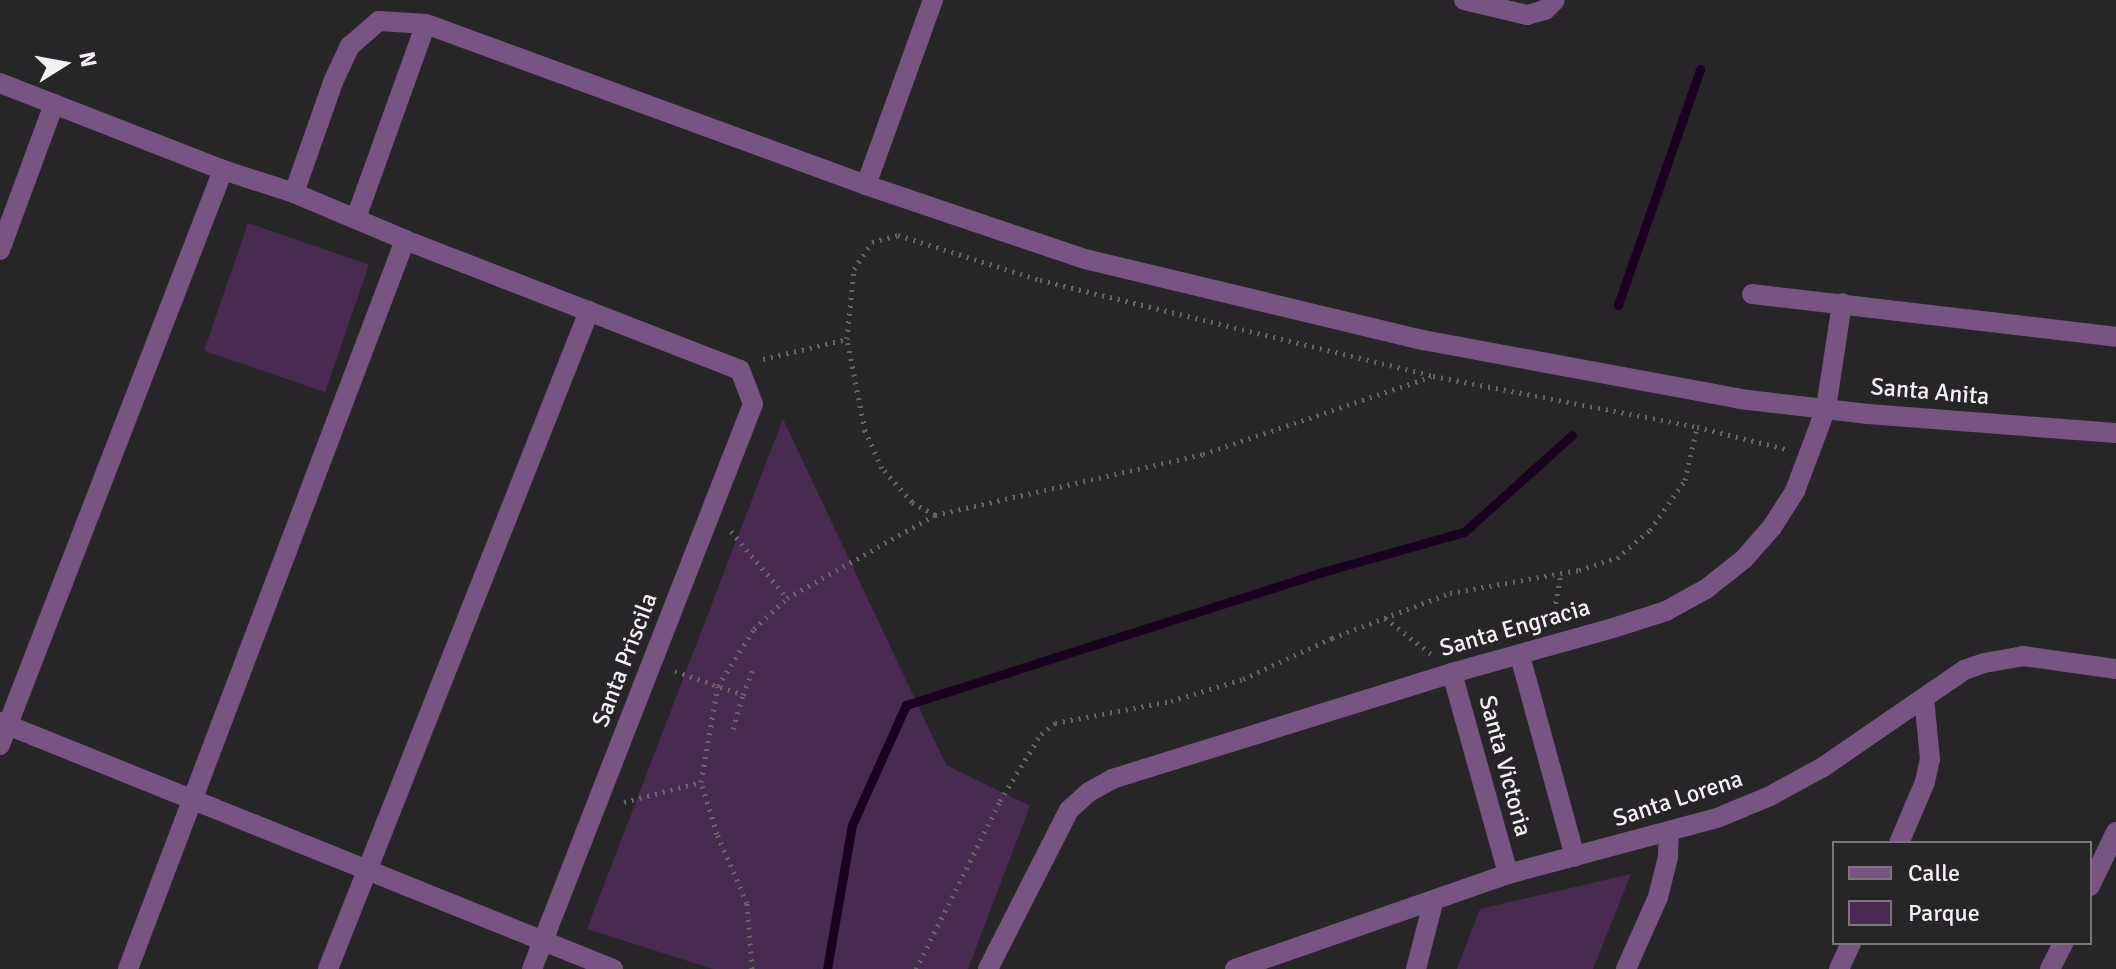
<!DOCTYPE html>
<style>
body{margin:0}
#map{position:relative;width:2116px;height:969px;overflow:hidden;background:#282529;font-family:Signika,sans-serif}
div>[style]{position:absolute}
.green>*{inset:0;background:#492a51;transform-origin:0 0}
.stream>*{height:9px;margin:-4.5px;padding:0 4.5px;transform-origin:4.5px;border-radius:4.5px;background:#1a0120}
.path>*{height:5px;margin-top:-2.5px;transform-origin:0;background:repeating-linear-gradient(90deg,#686569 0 2px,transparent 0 8px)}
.minor>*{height:20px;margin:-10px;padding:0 10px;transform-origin:10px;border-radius:10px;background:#785482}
span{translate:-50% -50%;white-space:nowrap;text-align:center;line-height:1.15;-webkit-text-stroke:6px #282529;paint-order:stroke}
.street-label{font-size:24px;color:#f4f1f5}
.legend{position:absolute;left:1832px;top:841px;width:260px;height:104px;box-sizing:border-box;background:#282529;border:2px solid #7a777b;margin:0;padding:10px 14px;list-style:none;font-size:24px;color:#f4f1f5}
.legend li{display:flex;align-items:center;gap:16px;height:40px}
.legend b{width:40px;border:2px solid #7a777b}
.north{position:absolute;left:24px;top:24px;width:80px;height:80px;-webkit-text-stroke:6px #282529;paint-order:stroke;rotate:79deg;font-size:22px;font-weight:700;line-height:32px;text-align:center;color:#f4f1f5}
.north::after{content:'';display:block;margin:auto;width:28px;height:36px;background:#f4f1f5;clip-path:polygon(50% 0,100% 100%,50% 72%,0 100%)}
</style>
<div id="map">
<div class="green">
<div style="left:248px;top:223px;width:128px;height:135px;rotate:19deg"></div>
<div style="clip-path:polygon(783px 419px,946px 765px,1030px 806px,968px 969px,713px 969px,587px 929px)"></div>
<div style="clip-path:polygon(1631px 874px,1593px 969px,1457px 969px,1480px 909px)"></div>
</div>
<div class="stream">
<div style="left:1618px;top:305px;width:250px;rotate:-70.8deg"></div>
<div style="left:827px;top:969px;width:146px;rotate:-80.2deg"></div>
<div style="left:852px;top:825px;width:132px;rotate:-65.8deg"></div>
<div style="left:906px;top:705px;width:434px;rotate:-17.7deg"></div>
<div style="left:1319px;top:573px;width:151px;rotate:-15.8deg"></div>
<div style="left:1464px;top:532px;width:145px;rotate:-41.9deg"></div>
</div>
<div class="path">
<div style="left:763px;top:359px;width:86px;rotate:-13.4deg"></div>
<div style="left:935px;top:515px;width:275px;rotate:-12.8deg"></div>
<div style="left:1203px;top:454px;width:241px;rotate:-18.7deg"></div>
<div style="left:731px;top:531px;width:87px;rotate:50.1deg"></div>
<div style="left:1385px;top:618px;width:58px;rotate:38deg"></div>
<div style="left:1553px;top:619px;width:47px;rotate:-80.1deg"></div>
<div style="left:675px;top:671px;width:72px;rotate:19.4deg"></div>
<div style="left:743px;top:695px;width:28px;rotate:-69deg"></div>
<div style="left:733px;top:729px;width:35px;rotate:-74deg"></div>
<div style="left:624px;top:802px;width:80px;rotate:-14.6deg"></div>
<div style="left:752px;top:969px;width:66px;rotate:-94.3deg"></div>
<div style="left:747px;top:903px;width:75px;rotate:-113.5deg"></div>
<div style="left:717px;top:834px;width:54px;rotate:-107.1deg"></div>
<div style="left:701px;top:782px;width:97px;rotate:-80deg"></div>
<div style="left:718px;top:686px;width:67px;rotate:-57.7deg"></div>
<div style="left:754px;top:629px;width:45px;rotate:-43.2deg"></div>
<div style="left:787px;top:598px;width:170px;rotate:-29.3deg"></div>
<div style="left:935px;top:515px;width:26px;rotate:-151deg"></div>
<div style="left:912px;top:502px;width:45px;rotate:-131.4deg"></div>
<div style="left:882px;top:468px;width:41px;rotate:-114.7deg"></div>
<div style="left:865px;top:431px;width:94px;rotate:-101.1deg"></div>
<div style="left:847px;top:339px;width:70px;rotate:-84.3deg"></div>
<div style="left:854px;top:269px;width:32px;rotate:-56deg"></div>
<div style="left:872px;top:242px;width:27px;rotate:-15deg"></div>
<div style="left:898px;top:235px;width:149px;rotate:17.6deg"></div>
<div style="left:1040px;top:280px;width:405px;rotate:13.7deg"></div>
<div style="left:1433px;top:376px;width:269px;rotate:10.9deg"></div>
<div style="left:1697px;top:427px;width:92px;rotate:13.9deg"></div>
<div style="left:916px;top:969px;width:188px;rotate:-63.4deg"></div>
<div style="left:1000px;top:801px;width:79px;rotate:-58.5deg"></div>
<div style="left:1041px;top:734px;width:18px;rotate:-38deg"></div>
<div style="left:1055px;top:723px;width:118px;rotate:-10.7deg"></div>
<div style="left:1171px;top:701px;width:75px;rotate:-17deg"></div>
<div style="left:1243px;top:679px;width:98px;rotate:-24.7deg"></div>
<div style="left:1332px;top:638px;width:126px;rotate:-20.9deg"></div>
<div style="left:1450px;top:593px;width:131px;rotate:-10.1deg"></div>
<div style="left:1579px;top:570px;width:40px;rotate:-18deg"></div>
<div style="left:1617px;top:558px;width:43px;rotate:-40.3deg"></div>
<div style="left:1650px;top:530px;width:61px;rotate:-55deg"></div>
<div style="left:1685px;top:480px;width:54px;rotate:-77.2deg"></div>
</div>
<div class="minor">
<div style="left:1464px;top:0;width:65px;rotate:13.4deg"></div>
<div style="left:1527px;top:15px;width:19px;rotate:-16deg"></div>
<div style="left:1545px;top:10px;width:14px;rotate:-45deg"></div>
<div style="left:0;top:83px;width:239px;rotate:21.3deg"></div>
<div style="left:223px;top:170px;width:75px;rotate:17.9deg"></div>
<div style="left:294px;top:193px;width:121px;rotate:22.9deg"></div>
<div style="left:405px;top:240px;width:359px;rotate:21.2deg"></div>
<div style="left:740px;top:370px;width:36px;rotate:69deg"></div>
<div style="left:753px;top:404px;width:607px;rotate:111.36deg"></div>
<div style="left:866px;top:185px;width:197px;rotate:-70.1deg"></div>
<div style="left:294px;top:193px;width:118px;rotate:-70.6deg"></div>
<div style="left:333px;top:82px;width:40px;rotate:-65deg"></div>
<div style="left:350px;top:46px;width:38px;rotate:-41deg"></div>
<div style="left:379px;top:21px;width:47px;rotate:3.7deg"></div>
<div style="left:426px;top:24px;width:469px;rotate:20.1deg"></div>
<div style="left:866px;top:185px;width:231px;rotate:18.7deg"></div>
<div style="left:1085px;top:259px;width:348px;rotate:13.5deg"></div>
<div style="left:1423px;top:340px;width:322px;rotate:10.5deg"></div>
<div style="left:1740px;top:399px;width:129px;rotate:6.7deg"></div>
<div style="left:1868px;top:414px;width:249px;rotate:4.4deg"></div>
<div style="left:356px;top:218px;width:206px;rotate:-70.2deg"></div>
<div style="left:0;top:250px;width:156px;rotate:-69.7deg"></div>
<div style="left:1752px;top:294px;width:367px;rotate:6.7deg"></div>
<div style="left:1520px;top:656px;width:208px;rotate:74.7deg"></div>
<div style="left:1452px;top:673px;width:209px;rotate:74.4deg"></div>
<div style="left:0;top:722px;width:661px;rotate:21.95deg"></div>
<div style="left:0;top:745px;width:617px;rotate:-68.8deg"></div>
<div style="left:1899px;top:843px;width:66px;rotate:-66.9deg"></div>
<div style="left:1925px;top:782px;width:24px;rotate:-78deg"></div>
<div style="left:1930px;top:759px;width:61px;rotate:-95.6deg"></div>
<div style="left:2090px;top:886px;width:60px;rotate:-64.3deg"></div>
<div style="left:128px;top:969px;width:780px;rotate:-69.19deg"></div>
<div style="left:328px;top:969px;width:708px;rotate:-68.36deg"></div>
<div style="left:988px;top:969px;width:178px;rotate:-63deg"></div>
<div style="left:1069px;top:810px;width:27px;rotate:-42deg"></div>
<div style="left:1089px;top:792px;width:26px;rotate:-29deg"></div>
<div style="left:1112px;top:779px;width:356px;rotate:-17.3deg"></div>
<div style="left:1452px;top:673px;width:167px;rotate:-15.6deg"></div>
<div style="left:1613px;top:628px;width:56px;rotate:-17.8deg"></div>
<div style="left:1666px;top:611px;width:46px;rotate:-28.8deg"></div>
<div style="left:1706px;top:589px;width:48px;rotate:-38.3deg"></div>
<div style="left:1744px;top:559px;width:43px;rotate:-48.8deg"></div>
<div style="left:1772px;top:527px;width:43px;rotate:-57.4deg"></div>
<div style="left:1795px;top:491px;width:89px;rotate:-69.5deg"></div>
<div style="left:1826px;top:408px;width:106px;rotate:-81.3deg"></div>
<div style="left:1235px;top:969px;width:289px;rotate:-19.2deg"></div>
<div style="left:1508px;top:874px;width:216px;rotate:-15deg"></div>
<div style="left:1717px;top:818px;width:57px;rotate:-22.5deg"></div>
<div style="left:1770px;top:796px;width:60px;rotate:-28.7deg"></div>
<div style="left:1823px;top:767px;width:171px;rotate:-34.5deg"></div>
<div style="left:1964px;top:670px;width:21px;rotate:-19deg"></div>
<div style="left:1984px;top:663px;width:40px;rotate:-10deg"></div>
<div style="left:2023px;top:656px;width:94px;rotate:8deg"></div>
<div style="left:1416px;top:969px;width:68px;rotate:-75.6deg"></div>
<div style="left:1626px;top:969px;width:79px;rotate:-66deg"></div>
<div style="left:1658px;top:897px;width:41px;rotate:-76deg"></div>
<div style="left:1668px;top:857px;width:25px;rotate:-88deg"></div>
<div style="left:1839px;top:969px;width:29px;rotate:-65deg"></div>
<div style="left:2050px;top:969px;width:29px;rotate:-63deg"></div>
</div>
<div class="street-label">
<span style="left:1930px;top:392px;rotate:5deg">Santa Anita</span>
<span style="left:1515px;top:628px;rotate:-16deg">Santa Engracia</span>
<span style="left:625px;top:660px;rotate:-69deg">Santa Priscila</span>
<span style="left:1505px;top:766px;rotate:75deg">Santa Victoria</span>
<span style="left:1678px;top:799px;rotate:-18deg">Santa Lorena</span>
</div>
<ul class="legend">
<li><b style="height:10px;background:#785482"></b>Calle</li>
<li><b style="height:22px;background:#492a51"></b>Parque</li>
</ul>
<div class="north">N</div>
</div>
